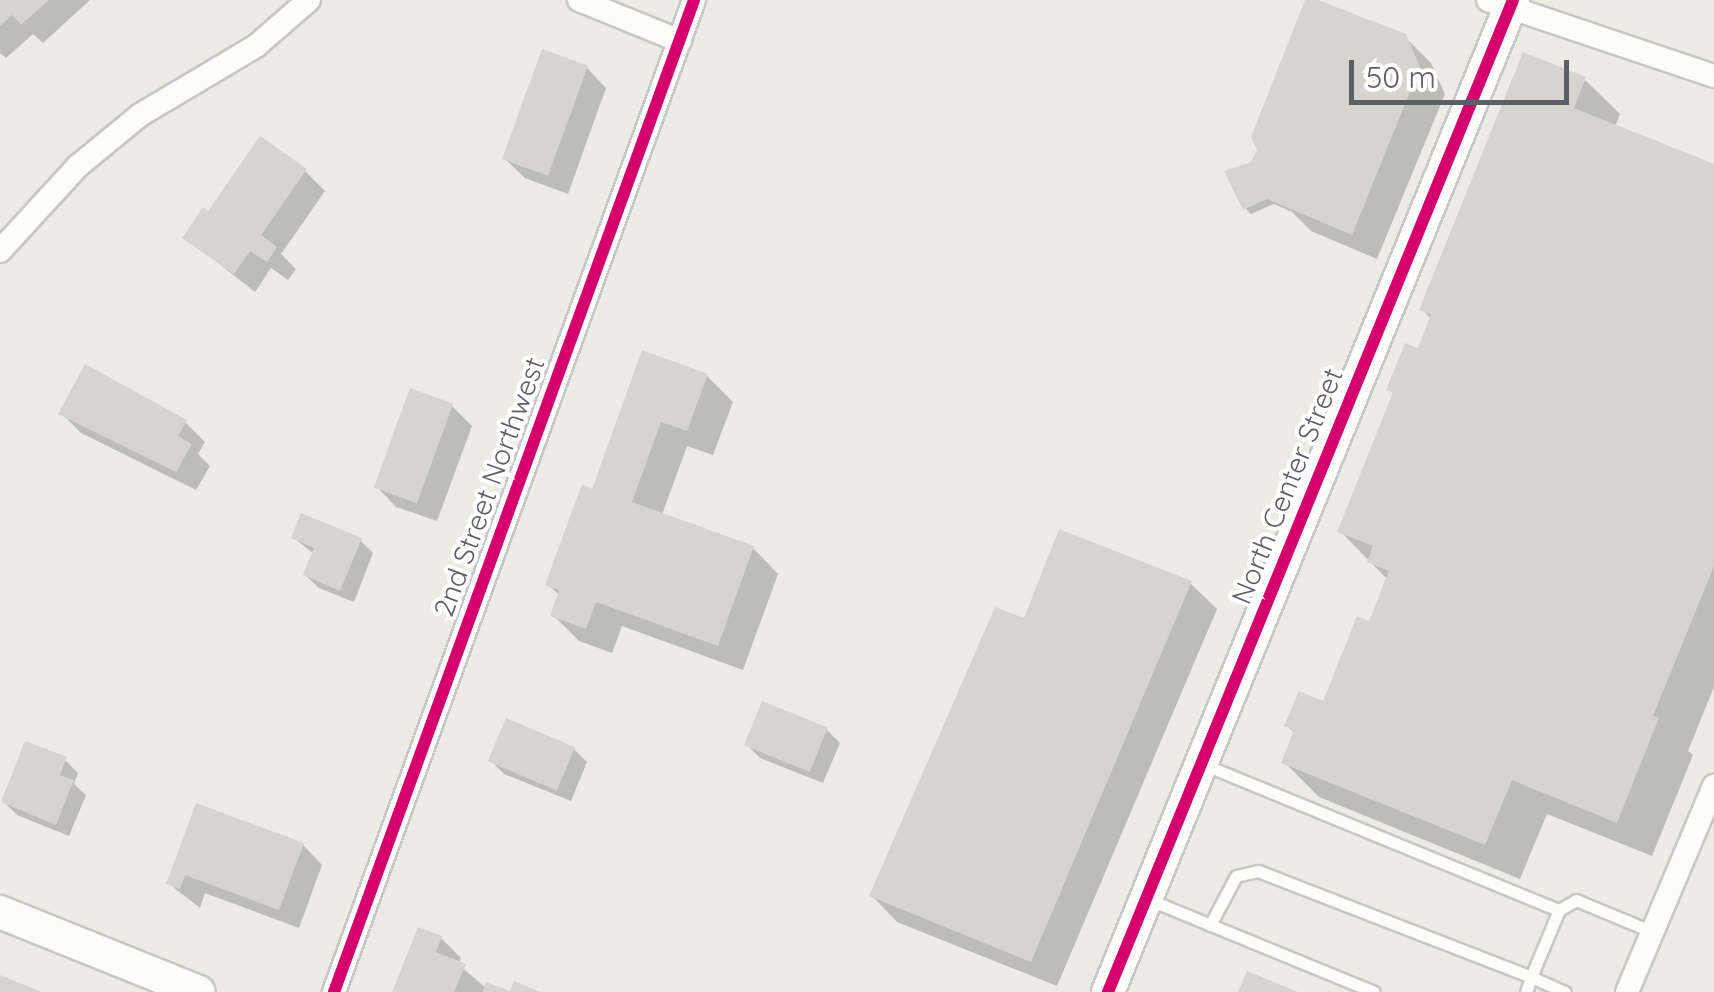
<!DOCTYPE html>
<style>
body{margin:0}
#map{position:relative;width:1714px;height:992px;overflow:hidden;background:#ecebe6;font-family:Quicksand,sans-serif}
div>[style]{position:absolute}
.shadow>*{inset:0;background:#0003}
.building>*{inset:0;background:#d5d4d1;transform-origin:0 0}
.roads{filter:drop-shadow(2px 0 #c7c7c7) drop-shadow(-2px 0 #c7c7c7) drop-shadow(0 2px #c7c7c7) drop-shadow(0 -2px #c7c7c7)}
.lane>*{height:11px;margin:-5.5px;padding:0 5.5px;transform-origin:5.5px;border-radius:5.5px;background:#fcfcfb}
.street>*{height:22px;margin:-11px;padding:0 11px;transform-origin:11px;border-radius:11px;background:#fcfcfb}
.secondary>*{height:32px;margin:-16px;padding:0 16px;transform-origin:16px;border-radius:16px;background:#fcfcfb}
.cycleway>*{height:12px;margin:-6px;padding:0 6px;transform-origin:6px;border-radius:6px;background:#d6006c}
span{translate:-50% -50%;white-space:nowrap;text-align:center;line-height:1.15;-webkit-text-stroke:8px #fff;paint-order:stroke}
.street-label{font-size:28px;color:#5c5f64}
.scale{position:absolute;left:1349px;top:60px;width:220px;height:45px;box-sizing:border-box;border:5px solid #5c5f64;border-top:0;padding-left:12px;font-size:30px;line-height:35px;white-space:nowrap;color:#5c5f64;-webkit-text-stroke:8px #fff;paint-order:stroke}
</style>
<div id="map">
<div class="shadow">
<div style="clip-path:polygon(0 0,90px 0,43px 43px,33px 34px,6px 58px,0 53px)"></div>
<div style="clip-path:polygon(1308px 0,1405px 37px,1431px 63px,1445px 94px,1377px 259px,1311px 231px,1292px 212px,1274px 204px,1251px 214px,1245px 208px,1253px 164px)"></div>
<div style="clip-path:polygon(587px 68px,606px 88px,568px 194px,525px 178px,505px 159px)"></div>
<div style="clip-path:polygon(1584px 79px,1620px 114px,1615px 127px,1714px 167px,1714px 687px,1688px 751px,1693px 755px,1652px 856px,1547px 814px,1520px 879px,1319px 797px,1284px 762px,1295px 733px,1287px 726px,1325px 704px,1371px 625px,1388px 580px,1340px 531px,1395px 395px,1389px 389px,1420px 351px,1432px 320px,1422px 309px)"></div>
<div style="clip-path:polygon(305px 171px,325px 191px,281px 254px,296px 269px,288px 280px,271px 268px,255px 292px,185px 237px,209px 214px)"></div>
<div style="clip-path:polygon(644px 354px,707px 376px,733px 402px,713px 455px,687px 446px,662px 515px,753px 548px,778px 574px,743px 670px,622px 626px,612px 653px,579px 641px,553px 615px,560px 596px,548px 584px,594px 492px)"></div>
<div style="clip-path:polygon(452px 406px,472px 426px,437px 521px,396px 507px,377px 487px)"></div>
<div style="clip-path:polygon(61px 413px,185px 422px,205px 442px,198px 454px,210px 466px,196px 490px,81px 433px)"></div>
<div style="clip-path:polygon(1061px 532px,1191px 584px,1217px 609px,1057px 986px,897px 922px,872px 896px,1025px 621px)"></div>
<div style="clip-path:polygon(294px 538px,360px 540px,373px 553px,354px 602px,319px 588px,305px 575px,314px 554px)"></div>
<div style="clip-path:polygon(827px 730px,840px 743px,823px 783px,760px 758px,747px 745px)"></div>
<div style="clip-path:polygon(574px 749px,587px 762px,571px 801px,504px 774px,491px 761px)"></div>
<div style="clip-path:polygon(65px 760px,78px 773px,74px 784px,86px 795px,69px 836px,17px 815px,4px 802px)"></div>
<div style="clip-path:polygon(197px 806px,303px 845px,322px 865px,299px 928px,205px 893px,200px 908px,168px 883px)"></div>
<div style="clip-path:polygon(441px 938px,461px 958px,458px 964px,487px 989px,505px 992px,395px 992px)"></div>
</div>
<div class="building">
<div style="clip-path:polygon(0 0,49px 0,21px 25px,12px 15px,0 26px)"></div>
<div style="clip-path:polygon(1305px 0,1318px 0,1406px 34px,1420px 67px,1352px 235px,1267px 199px,1243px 210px,1224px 171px,1251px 162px,1257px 150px,1251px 137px)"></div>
<div style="left:542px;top:49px;width:49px;height:117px;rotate:20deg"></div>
<div style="clip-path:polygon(1523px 52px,1586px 77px,1574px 108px,1714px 164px,1714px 566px,1653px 716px,1659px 718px,1617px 823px,1512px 780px,1485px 845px,1281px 763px,1294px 730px,1284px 726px,1299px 691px,1323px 701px,1357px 616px,1369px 621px,1389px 571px,1367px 562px,1373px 546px,1337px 532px,1393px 392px,1386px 390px,1405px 343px,1418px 348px,1431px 315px,1419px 310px)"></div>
<div style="clip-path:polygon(260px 136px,307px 169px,261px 235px,277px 247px,267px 262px,250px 251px,234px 274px,182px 238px,203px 207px,208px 211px)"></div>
<div style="clip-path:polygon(642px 350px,708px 374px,687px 431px,661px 422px,632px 502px,754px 546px,718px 646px,596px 602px,586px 629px,550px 616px,559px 590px,545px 585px,582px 484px,592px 489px)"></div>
<div style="clip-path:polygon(85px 364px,187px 420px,178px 436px,192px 444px,176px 472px,58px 414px)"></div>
<div style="left:410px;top:388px;width:46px;height:106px;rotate:20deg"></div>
<div style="clip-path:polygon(301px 513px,362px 538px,340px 591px,303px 575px,314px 548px,291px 538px)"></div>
<div style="clip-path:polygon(1059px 529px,1192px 581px,1031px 962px,869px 896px,995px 607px,1024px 618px)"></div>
<div style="left:762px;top:701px;width:71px;height:48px;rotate:22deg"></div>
<div style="left:506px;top:718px;width:75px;height:47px;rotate:23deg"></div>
<div style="clip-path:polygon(25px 741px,67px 757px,60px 775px,74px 780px,56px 825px,1px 802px)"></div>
<div style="clip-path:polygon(196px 803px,304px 843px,279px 910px,185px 875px,180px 889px,166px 884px)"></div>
<div style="clip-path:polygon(418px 927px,442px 936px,436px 952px,466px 964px,454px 992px,392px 992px)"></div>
<div style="clip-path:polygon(1247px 971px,1298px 992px,1238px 992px)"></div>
<div style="clip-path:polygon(0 975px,42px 992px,0 992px)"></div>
<div style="clip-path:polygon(514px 981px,541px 992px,483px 992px,486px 982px,510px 991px)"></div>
</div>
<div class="roads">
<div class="lane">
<div style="left:1205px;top:765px;width:383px;rotate:22.3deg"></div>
<div style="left:1559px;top:910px;width:20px;rotate:-30deg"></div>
<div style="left:1576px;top:900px;width:83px;rotate:22.6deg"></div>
<div style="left:1150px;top:900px;width:242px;rotate:22.3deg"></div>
<div style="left:1559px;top:910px;width:73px;rotate:112.7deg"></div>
<div style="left:1531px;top:977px;width:37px;rotate:24deg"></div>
<div style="left:1210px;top:925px;width:55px;rotate:-62deg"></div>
<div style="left:1236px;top:876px;width:23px;rotate:-13deg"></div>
<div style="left:1258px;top:871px;width:293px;rotate:21.2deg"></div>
<div style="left:1531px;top:977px;width:16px;rotate:108deg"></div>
</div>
<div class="street">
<div style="left:579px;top:0;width:109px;rotate:22.1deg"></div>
<div style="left:1488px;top:0;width:238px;rotate:18.6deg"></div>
<div style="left:0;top:251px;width:115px;rotate:-47.5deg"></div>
<div style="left:78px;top:166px;width:80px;rotate:-39.4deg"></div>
<div style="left:140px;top:115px;width:135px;rotate:-30.7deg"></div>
<div style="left:256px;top:46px;width:70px;rotate:-41deg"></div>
<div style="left:334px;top:992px;width:1055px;rotate:-70.05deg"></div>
<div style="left:1627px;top:992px;width:224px;rotate:-67.1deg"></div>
</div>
<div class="secondary">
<div style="left:0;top:912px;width:214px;rotate:21.9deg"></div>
<div style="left:1108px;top:992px;width:1071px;rotate:-67.79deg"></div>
</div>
</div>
<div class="cycleway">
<div style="left:334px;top:992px;width:1055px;rotate:-70.05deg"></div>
<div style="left:1108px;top:992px;width:1071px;rotate:-67.79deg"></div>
</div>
<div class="street-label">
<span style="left:1287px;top:486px;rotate:-68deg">North Center Street</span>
<span style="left:489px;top:487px;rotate:-70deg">2nd Street Northwest</span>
</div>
<div class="scale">50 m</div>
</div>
